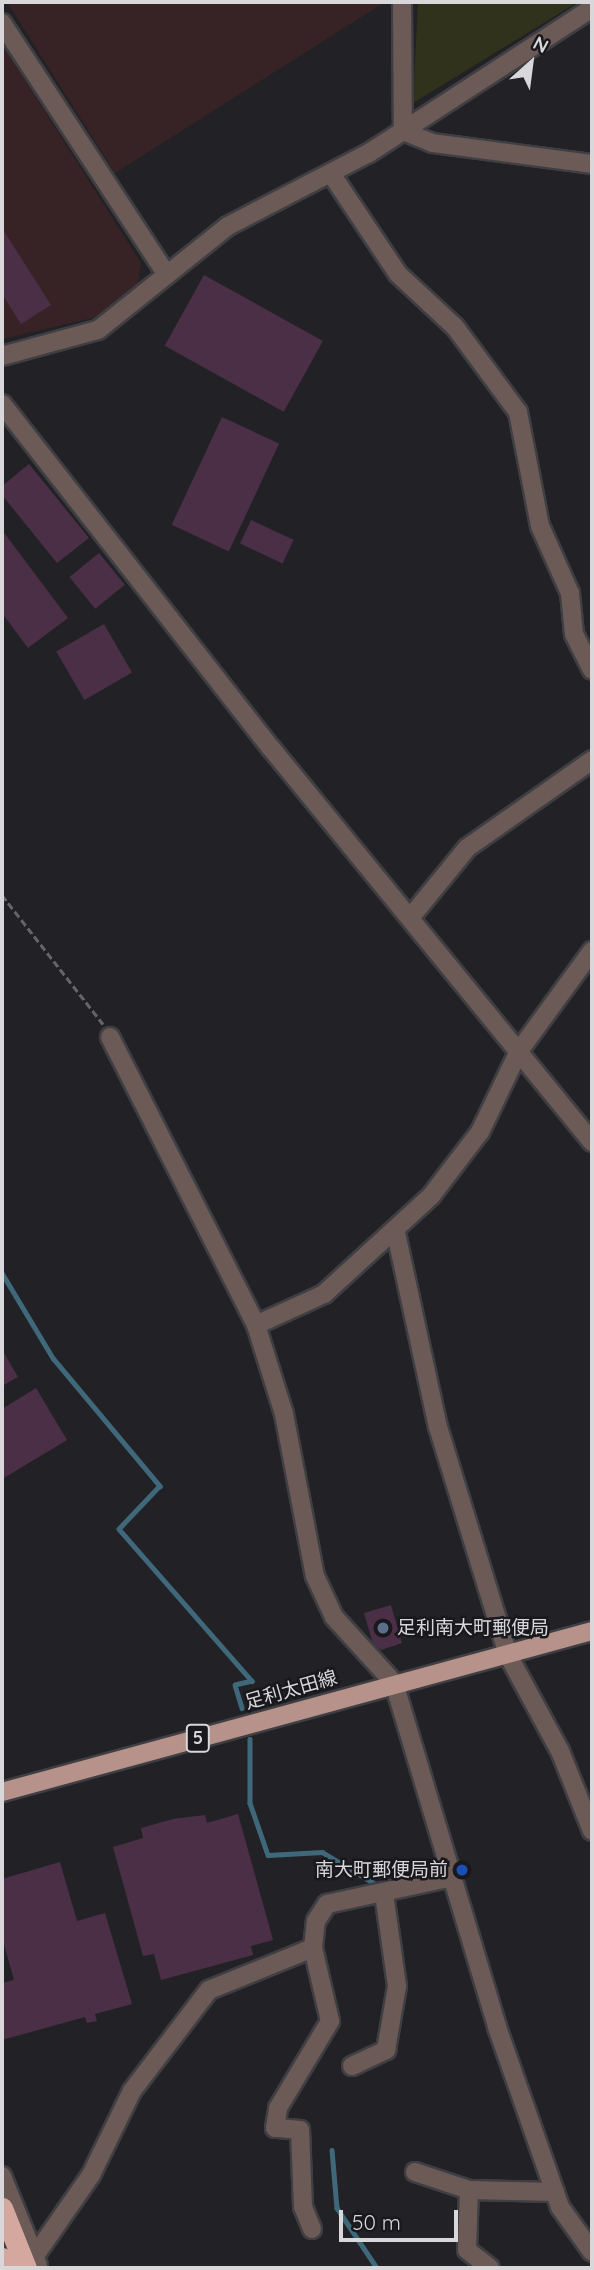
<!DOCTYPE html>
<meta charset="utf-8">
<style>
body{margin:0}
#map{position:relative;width:594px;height:2270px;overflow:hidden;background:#222226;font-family:Quicksand,"Noto Sans JP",sans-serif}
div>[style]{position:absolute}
.industrial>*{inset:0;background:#372325}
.green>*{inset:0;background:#31321c}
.stream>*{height:4.5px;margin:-2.25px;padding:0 2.25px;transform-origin:2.25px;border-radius:2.25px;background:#40687b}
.building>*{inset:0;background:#4b2f46;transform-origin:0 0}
.path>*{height:2.5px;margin-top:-1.25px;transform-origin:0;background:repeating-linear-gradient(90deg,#656569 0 7px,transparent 0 10.5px)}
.roads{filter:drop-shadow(2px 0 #3f3f43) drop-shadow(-2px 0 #3f3f43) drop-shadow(0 2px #3f3f43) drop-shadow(0 -2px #3f3f43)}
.minor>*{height:18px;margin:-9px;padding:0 9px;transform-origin:9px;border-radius:9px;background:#6c5a57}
.major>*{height:18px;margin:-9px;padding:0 9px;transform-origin:9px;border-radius:9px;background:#b7928a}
.highway>*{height:21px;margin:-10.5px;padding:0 10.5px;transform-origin:10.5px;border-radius:10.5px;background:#d4a89f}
.dots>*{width:19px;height:19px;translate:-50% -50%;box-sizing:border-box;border:4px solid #18181d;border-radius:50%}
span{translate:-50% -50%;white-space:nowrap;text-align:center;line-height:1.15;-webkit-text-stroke:5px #18181d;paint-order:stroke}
.shield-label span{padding:2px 5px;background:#18181d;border:2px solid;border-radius:5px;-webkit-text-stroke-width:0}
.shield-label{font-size:18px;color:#d8d8db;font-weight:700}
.poi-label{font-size:19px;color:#d8d8db}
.left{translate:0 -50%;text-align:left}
.right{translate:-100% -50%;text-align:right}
.street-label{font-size:19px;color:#d8d8db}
.frame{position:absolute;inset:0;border:4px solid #d8d8db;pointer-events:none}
.north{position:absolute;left:496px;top:28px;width:70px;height:70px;-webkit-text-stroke:5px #18181d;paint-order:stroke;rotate:28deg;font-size:19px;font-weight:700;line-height:28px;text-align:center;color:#d8d8db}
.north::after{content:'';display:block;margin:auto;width:24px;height:32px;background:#d8d8db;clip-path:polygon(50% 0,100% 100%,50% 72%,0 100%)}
.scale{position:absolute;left:339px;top:2210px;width:119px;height:32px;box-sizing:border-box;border:4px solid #d8d8db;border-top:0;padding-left:9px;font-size:21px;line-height:24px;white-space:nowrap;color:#d8d8db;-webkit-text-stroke:5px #18181d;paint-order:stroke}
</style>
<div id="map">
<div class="industrial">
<div style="clip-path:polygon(7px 2px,385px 2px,115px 173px)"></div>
<div style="clip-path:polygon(2px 44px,141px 263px,138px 285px,101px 316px,2px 339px)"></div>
</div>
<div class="green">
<div style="clip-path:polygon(418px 2px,578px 2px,413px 103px)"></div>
</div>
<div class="stream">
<div style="left:2px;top:1273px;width:99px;rotate:59deg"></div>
<div style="left:53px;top:1358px;width:167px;rotate:50.1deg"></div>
<div style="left:160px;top:1486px;width:59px;rotate:133.6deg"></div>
<div style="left:119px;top:1529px;width:202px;rotate:48.8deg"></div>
<div style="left:252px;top:1681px;width:17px;rotate:167deg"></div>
<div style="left:235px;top:1685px;width:24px;rotate:73deg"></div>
<div style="left:250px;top:1739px;width:64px;rotate:90deg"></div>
<div style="left:250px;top:1803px;width:55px;rotate:70.9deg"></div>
<div style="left:268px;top:1855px;width:54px;rotate:-3.2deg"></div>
<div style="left:322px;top:1852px;width:64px;rotate:31deg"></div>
<div style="left:332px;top:2150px;width:58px;rotate:85.1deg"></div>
<div style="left:337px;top:2208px;width:72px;rotate:56.3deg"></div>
</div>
<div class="building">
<div style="clip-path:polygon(2px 228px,51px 305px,21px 324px,2px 294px)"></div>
<div style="left:204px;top:275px;width:136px;height:81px;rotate:29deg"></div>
<div style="left:222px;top:417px;width:63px;height:119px;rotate:25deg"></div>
<div style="clip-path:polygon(29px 464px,89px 538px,57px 563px,2px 495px,2px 486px)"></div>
<div style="left:251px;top:520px;width:47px;height:26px;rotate:25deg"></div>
<div style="clip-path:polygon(2px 530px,68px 618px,28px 648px,2px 613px)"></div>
<div style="left:99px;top:553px;width:41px;height:38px;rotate:51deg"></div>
<div style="left:104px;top:624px;width:56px;height:55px;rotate:60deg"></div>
<div style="clip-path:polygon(4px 1353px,18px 1377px,2px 1386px,2px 1354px)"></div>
<div style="clip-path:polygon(36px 1388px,67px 1440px,2px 1479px,2px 1409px)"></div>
<div style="clip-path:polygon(391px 1605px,402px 1643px,381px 1650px,373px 1644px,364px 1613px)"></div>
<div style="clip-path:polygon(238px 1814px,273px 1940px,251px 1946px,253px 1955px,161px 1980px,154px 1954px,143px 1956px,113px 1847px,143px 1838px,141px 1828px,173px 1819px,205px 1815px,207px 1823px)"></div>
<div style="clip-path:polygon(60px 1862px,77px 1921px,105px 1913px,132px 2004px,95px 2014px,97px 2021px,87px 2023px,85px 2017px,2px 2040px,2px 1983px,14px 1980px,2px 1937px,2px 1879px)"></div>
</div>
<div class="path">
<div style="left:2px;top:895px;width:164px;rotate:51.9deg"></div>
</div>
<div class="roads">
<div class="minor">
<div style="left:402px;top:2px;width:129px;rotate:89.6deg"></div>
<div style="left:403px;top:131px;width:32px;rotate:22deg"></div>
<div style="left:433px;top:143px;width:160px;rotate:7.5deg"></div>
<div style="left:2px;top:23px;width:301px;rotate:56.8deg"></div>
<div style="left:332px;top:175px;width:119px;rotate:56.3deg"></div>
<div style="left:398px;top:274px;width:78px;rotate:42.9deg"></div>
<div style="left:455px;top:327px;width:106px;rotate:53.5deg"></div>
<div style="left:518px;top:412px;width:116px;rotate:79.1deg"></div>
<div style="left:540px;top:526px;width:73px;rotate:65.9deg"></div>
<div style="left:570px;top:593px;width:41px;rotate:84.4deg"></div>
<div style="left:574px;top:634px;width:40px;rotate:63.4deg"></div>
<div style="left:2px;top:356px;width:99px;rotate:-15.2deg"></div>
<div style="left:98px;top:330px;width:166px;rotate:-38.7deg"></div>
<div style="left:228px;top:226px;width:159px;rotate:-27.4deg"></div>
<div style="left:369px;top:153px;width:266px;rotate:-33deg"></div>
<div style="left:2px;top:404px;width:437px;rotate:52deg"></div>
<div style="left:271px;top:748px;width:508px;rotate:50.83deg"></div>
<div style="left:410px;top:918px;width:90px;rotate:-50.8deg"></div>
<div style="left:467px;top:848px;width:153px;rotate:-35.1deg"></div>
<div style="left:110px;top:1037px;width:323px;rotate:63.1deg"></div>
<div style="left:256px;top:1325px;width:93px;rotate:72.5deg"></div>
<div style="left:284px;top:1414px;width:165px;rotate:79.2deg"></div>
<div style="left:315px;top:1576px;width:45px;rotate:65.1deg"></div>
<div style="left:334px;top:1617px;width:89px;rotate:47.7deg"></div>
<div style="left:394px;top:1683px;width:359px;rotate:73.3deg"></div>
<div style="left:497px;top:2027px;width:191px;rotate:70.7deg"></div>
<div style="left:560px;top:2207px;width:55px;rotate:54.6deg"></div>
<div style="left:396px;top:1233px;width:198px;rotate:77.8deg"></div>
<div style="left:438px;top:1427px;width:239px;rotate:72.9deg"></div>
<div style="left:508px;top:1655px;width:109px;rotate:61.6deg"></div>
<div style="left:560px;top:1751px;width:86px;rotate:68.2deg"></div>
<div style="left:256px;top:1325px;width:75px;rotate:-24.5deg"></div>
<div style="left:324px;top:1294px;width:145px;rotate:-42.5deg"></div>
<div style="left:431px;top:1196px;width:81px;rotate:-52.6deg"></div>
<div style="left:480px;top:1132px;width:90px;rotate:-64.3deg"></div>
<div style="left:519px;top:1051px;width:124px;rotate:-53.9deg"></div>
<div style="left:352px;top:2066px;width:38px;rotate:-25deg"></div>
<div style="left:386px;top:2050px;width:65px;rotate:-80.2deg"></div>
<div style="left:397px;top:1986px;width:94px;rotate:-98deg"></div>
<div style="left:415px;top:2172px;width:57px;rotate:18.4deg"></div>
<div style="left:469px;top:2190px;width:86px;rotate:1.3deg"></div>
<div style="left:2px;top:2176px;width:96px;rotate:68deg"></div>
<div style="left:469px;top:2190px;width:60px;rotate:91.9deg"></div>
<div style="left:467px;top:2250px;width:29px;rotate:38deg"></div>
<div style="left:312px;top:2229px;width:24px;rotate:-112deg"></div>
<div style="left:303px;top:2207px;width:77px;rotate:-92.2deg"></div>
<div style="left:300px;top:2130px;width:25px;rotate:-175deg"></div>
<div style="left:275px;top:2128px;width:20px;rotate:-81deg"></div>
<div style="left:278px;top:2108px;width:101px;rotate:-59.1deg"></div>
<div style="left:330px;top:2021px;width:75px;rotate:-103.1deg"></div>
<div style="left:313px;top:1948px;width:27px;rotate:-84deg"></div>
<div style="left:316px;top:1921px;width:20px;rotate:-57deg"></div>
<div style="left:327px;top:1904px;width:129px;rotate:-12.1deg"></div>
<div style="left:34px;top:2257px;width:100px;rotate:-55.2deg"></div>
<div style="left:91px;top:2175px;width:93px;rotate:-64deg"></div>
<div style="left:132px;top:2091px;width:127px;rotate:-52.7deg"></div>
<div style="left:209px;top:1990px;width:112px;rotate:-22deg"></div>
</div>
<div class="major">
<div style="left:2px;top:1792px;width:612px;rotate:-15.26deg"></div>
</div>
<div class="highway">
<div style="left:2px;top:2208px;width:65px;rotate:68.2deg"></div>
<div style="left:2px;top:2258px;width:11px;rotate:68deg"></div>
</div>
</div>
<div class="dots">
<div style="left:383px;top:1628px;background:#5c6f8a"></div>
<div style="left:462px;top:1870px;background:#1a4fb4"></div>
</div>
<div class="shield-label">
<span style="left:198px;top:1738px">5</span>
</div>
<div class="poi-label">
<span class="left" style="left:397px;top:1628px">足利南大町郵便局</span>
<span class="right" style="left:448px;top:1870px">南大町郵便局前</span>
</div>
<div class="street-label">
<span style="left:291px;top:1690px;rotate:-16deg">足利太田線</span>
</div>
<div class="frame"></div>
<div class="north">N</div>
<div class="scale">50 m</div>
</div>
